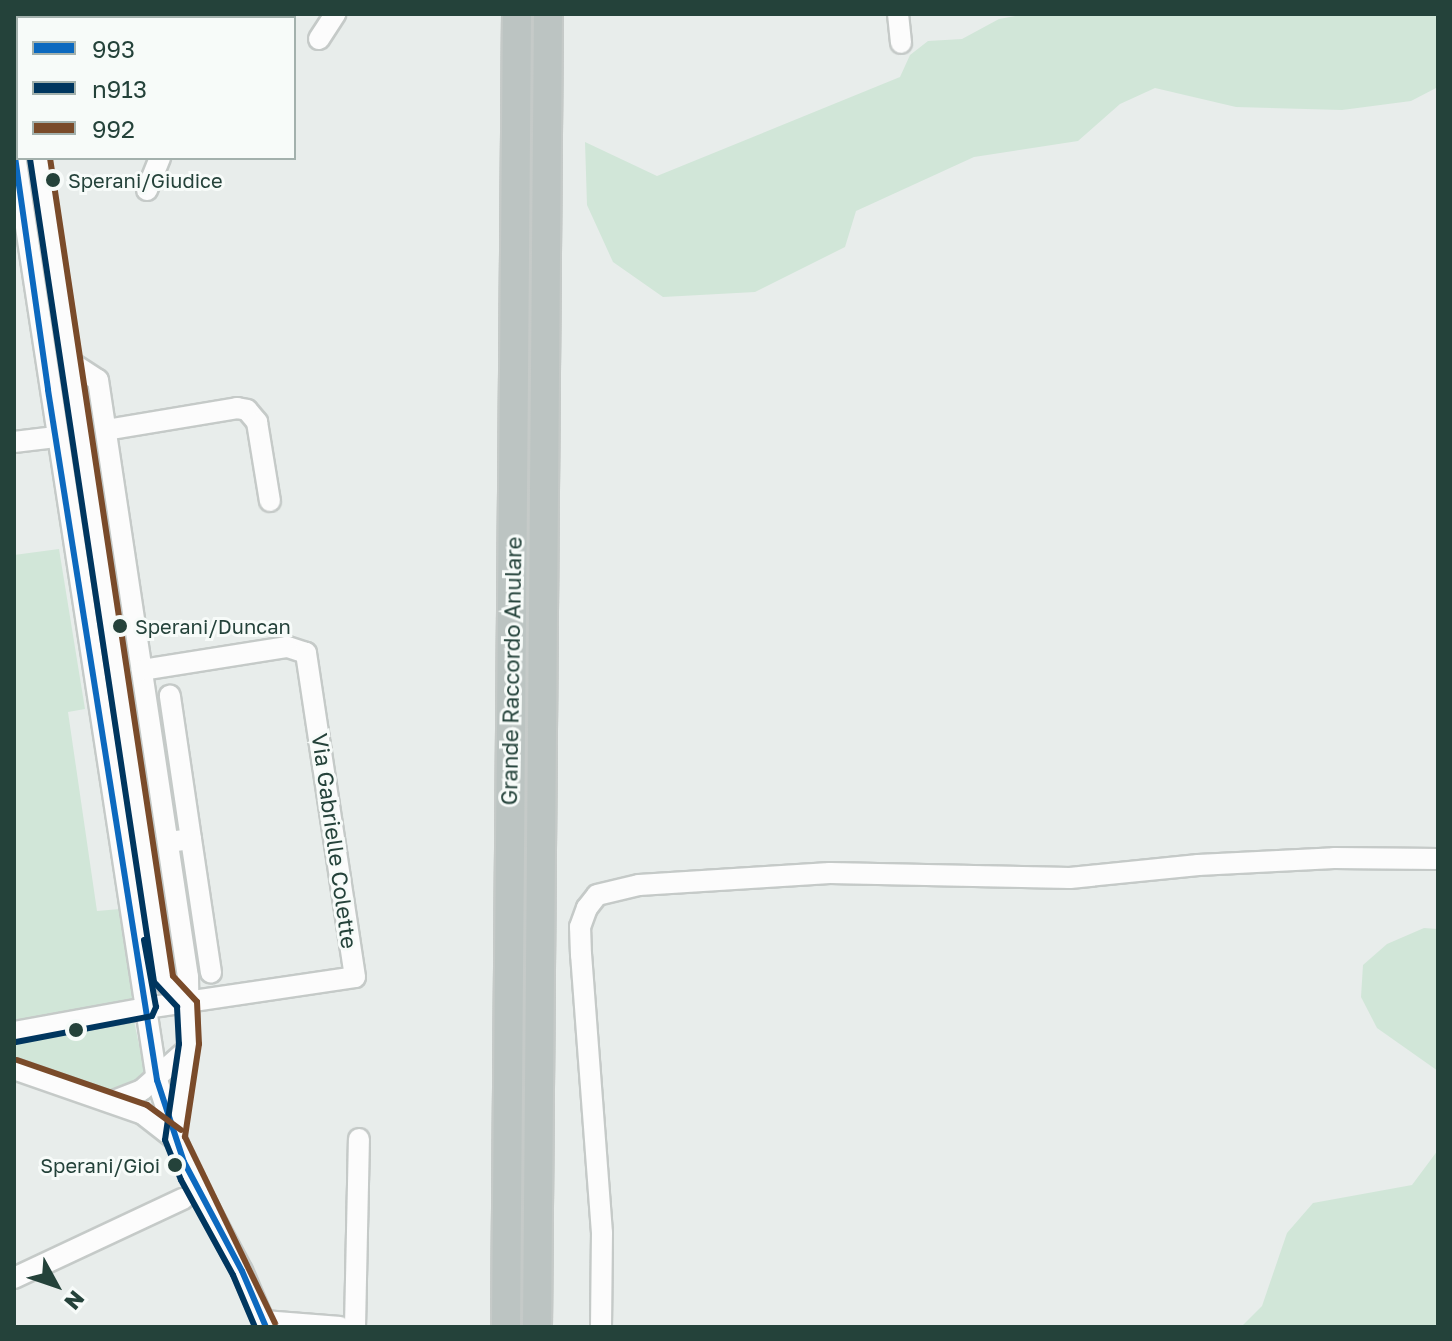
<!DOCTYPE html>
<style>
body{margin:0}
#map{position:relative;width:1452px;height:1341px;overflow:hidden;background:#e8edeb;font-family:"Golos Text",sans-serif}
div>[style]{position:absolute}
.green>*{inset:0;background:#d1e6d8}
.roads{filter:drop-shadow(2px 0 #c5cac8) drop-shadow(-2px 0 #c5cac8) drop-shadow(0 2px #c5cac8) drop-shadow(0 -2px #c5cac8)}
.minor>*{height:20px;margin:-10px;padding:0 10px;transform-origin:10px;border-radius:10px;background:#fcfcfc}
.highway>*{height:28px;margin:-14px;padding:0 14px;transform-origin:14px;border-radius:14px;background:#bcc4c2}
.bus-1>*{height:6px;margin:-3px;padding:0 3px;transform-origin:3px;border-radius:3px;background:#0c69bf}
.bus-2>*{height:6px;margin:-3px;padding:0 3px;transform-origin:3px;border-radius:3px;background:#00365f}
.bus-3>*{height:6px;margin:-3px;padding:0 3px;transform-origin:3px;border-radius:3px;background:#7a4b2a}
.dots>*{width:22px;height:22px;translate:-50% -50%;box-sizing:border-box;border:4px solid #f7fbf9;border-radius:50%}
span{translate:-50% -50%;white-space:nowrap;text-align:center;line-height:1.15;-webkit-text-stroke:6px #f7fbf9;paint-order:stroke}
.bus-label{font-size:20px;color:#24423a}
.left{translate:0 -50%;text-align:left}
.right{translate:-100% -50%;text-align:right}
.street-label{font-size:22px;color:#24423a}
.frame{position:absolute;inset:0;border:16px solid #24423a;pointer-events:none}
.legend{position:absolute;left:16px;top:16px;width:280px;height:144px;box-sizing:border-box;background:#f7fbf9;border:2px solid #a3b1ad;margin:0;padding:10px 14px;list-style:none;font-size:24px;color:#24423a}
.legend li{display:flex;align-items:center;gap:16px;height:40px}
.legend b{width:40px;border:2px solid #a3b1ad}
.north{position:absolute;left:16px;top:1245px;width:80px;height:80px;-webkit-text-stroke:6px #f7fbf9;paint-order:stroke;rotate:130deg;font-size:22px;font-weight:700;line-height:32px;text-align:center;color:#24423a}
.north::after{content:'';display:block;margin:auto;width:28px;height:36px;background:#24423a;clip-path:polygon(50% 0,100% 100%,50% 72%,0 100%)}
</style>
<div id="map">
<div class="green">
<div style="clip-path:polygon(1026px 14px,1438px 14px,1438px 87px,1411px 101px,1342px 110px,1236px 107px,1155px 88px,1120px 104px,1078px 141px,974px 157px,856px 211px,845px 247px,755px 292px,663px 297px,613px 262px,587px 205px,585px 142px,657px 176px,900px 77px,910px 55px,928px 41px,962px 39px,999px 19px)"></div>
<div style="clip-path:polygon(59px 549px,85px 709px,68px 712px,97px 911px,120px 909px,133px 999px,14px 1026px,14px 555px)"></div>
<div style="clip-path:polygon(1424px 928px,1438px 929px,1438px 1071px,1377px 1028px,1361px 997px,1363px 965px,1387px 944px)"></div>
<div style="clip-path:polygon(134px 1021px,146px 1077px,115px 1094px,14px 1062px,14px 1042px)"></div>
<div style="clip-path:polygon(1438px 1150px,1438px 1327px,1241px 1327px,1262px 1306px,1287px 1233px,1313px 1203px,1412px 1185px)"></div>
</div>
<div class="roads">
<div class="minor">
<div style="left:18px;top:14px;width:4px;rotate:76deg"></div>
<div style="left:898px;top:14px;width:29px;rotate:84deg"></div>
<div style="left:213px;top:18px;width:4px;rotate:-76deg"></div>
<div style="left:319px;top:39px;width:30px;rotate:-57deg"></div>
<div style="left:14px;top:149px;width:942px;rotate:81.27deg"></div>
<div style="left:157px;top:1080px;width:86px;rotate:71.8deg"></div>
<div style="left:184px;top:1162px;width:123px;rotate:62deg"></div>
<div style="left:242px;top:1271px;width:61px;rotate:66.8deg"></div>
<div style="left:40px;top:158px;width:832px;rotate:81.43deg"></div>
<div style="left:164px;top:981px;width:32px;rotate:44deg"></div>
<div style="left:147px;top:190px;width:35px;rotate:-68deg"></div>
<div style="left:70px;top:362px;width:33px;rotate:33deg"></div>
<div style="left:98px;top:380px;width:604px;rotate:81.43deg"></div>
<div style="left:188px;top:977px;width:67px;rotate:89.1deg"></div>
<div style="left:189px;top:1044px;width:83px;rotate:99deg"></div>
<div style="left:106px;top:430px;width:133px;rotate:-9.5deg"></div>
<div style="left:237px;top:408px;width:10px;rotate:11deg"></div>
<div style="left:247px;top:410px;width:16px;rotate:50deg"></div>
<div style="left:257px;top:422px;width:80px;rotate:80.7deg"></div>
<div style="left:14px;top:442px;width:42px;rotate:-6.8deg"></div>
<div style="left:191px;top:839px;width:135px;rotate:81.5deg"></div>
<div style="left:168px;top:842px;width:23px;rotate:-7deg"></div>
<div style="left:191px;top:839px;width:145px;rotate:-98.4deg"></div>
<div style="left:14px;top:1032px;width:134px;rotate:-10.3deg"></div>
<div style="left:146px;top:1008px;width:211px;rotate:-8.4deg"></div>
<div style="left:355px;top:977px;width:328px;rotate:-98.6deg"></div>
<div style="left:306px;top:653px;width:20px;rotate:-162deg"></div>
<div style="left:287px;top:647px;width:147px;rotate:171deg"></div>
<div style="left:14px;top:1069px;width:137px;rotate:19.2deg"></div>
<div style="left:143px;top:1114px;width:39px;rotate:38deg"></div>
<div style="left:111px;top:1102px;width:33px;rotate:-21deg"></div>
<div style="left:142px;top:1090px;width:62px;rotate:-41.7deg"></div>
<div style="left:14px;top:1278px;width:187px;rotate:-25.1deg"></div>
<div style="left:264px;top:1321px;width:76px;rotate:4.5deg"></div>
<div style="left:355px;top:1327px;width:188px;rotate:-88.8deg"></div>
<div style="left:601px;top:1327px;width:94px;rotate:-89.4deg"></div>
<div style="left:602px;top:1233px;width:279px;rotate:-94.3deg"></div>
<div style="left:581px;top:955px;width:28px;rotate:-92deg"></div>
<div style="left:580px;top:927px;width:20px;rotate:-70deg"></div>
<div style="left:587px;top:908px;width:16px;rotate:-52deg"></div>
<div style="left:597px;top:895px;width:43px;rotate:-13.4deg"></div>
<div style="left:639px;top:885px;width:191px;rotate:-3.6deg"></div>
<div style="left:830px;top:873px;width:240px;rotate:1.2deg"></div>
<div style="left:1070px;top:878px;width:129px;rotate:-5.8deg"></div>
<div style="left:1198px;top:865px;width:136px;rotate:-2.9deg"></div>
<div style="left:1334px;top:858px;width:104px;rotate:0.6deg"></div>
</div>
<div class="highway">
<div style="left:506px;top:1327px;width:1313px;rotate:-89.52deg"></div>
<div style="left:537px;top:1327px;width:1313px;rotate:-89.52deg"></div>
</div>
</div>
<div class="bus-1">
<div style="left:18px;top:145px;width:6px;rotate:129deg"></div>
<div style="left:14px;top:150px;width:242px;rotate:81.9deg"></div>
<div style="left:48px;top:390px;width:699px;rotate:81.02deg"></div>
<div style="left:157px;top:1080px;width:86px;rotate:71.8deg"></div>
<div style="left:184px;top:1162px;width:123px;rotate:62deg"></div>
<div style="left:242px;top:1271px;width:61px;rotate:66.8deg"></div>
</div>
<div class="bus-2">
<div style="left:30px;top:159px;width:832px;rotate:81.43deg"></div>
<div style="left:154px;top:982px;width:34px;rotate:47deg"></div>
<div style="left:177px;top:1007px;width:37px;rotate:87deg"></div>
<div style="left:179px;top:1044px;width:97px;rotate:98.3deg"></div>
<div style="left:165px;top:1140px;width:43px;rotate:68.2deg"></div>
<div style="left:181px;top:1180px;width:108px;rotate:61.3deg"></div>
<div style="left:233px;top:1275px;width:56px;rotate:67.1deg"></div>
<div style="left:16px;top:1042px;width:138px;rotate:-10.8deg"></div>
<div style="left:152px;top:1016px;width:10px;rotate:-66deg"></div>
<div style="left:156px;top:1007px;width:68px;rotate:-100.2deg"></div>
</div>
<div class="bus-3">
<div style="left:50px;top:158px;width:827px;rotate:81.45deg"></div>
<div style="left:173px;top:976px;width:35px;rotate:47deg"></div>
<div style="left:197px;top:1002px;width:42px;rotate:87.3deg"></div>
<div style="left:199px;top:1044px;width:94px;rotate:98.6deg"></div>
<div style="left:185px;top:1137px;width:207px;rotate:64.2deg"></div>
<div style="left:17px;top:1060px;width:138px;rotate:19.1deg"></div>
<div style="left:147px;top:1105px;width:42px;rotate:36.3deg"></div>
</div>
<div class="dots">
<div style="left:53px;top:180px;background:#24423a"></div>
<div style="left:120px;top:626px;background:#24423a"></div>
<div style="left:76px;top:1030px;background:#24423a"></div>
<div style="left:175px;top:1165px;background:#24423a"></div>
</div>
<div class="bus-label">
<span class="left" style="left:68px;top:180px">Sperani/Giudice</span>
<span class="left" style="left:135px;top:626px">Sperani/Duncan</span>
<span class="right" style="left:160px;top:1165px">Sperani/Gioi</span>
</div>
<div class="street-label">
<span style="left:511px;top:671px;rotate:-89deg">Grande Raccordo Anulare</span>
<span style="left:335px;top:841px;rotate:82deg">Via Gabrielle Colette</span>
</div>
<div class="frame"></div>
<ul class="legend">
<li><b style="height:10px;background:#0c69bf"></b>993</li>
<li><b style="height:10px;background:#00365f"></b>n913</li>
<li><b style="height:10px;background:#7a4b2a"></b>992</li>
</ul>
<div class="north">N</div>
</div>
